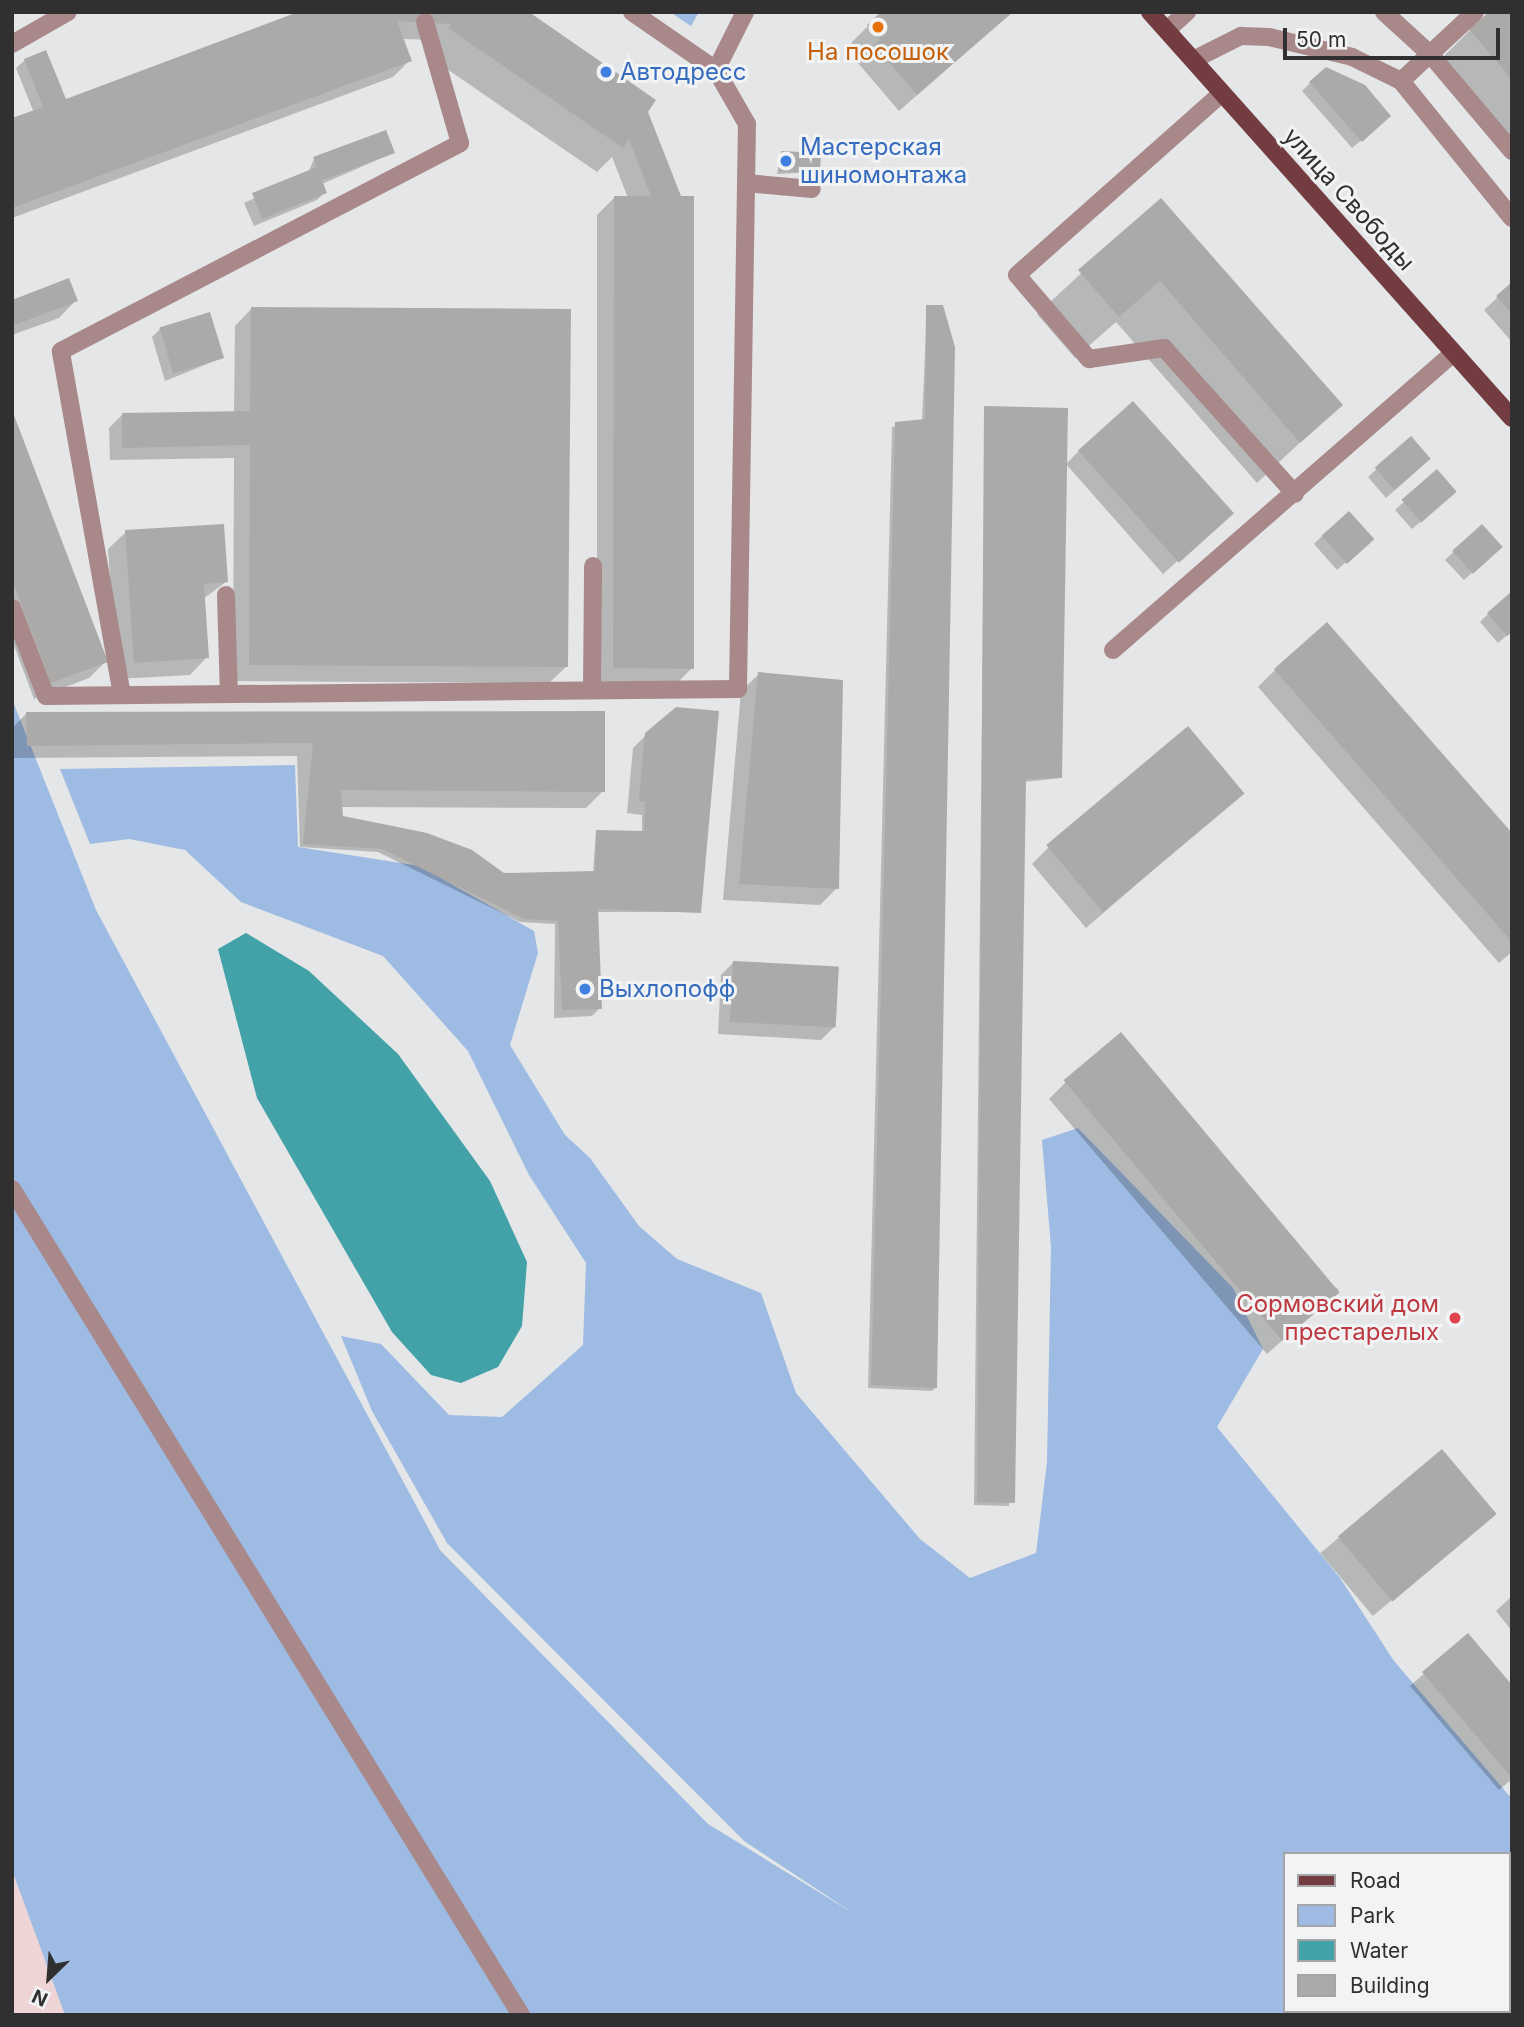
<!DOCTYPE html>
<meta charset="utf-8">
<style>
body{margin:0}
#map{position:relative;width:1524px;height:2027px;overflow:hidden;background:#e4e6e7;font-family:Inter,sans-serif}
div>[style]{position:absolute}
.industrial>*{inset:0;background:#efd4d5}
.green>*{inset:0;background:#9ebbe3}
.water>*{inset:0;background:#42a2a7}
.shadow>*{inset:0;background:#0003;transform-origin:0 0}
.building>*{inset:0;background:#acaaa9;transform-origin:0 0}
.minor>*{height:18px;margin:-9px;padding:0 9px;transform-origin:9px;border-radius:9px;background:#a9888a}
.major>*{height:18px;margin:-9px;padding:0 9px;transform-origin:9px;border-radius:9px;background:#723c40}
.dots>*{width:19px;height:19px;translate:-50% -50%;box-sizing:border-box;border:4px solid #f2f3f5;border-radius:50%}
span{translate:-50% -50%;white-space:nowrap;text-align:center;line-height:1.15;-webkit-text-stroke:6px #f2f3f5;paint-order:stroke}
.food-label{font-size:24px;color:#c56008}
.shop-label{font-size:24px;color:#366cbe}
.left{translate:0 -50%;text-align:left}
.street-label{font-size:24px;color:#303031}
.health-label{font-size:24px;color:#be3a42}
.right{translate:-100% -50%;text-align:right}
.frame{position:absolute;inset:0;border:14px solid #303031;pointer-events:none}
.legend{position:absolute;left:1283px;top:1852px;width:228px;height:161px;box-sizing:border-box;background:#f2f3f5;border:2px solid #a4a5a7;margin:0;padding:9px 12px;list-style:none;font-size:21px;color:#303031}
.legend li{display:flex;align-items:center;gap:14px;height:35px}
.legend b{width:35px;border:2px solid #a4a5a7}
.north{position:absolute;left:14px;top:1943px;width:70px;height:70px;-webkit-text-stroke:5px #f2f3f5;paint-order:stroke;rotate:205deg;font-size:19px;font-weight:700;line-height:28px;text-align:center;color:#303031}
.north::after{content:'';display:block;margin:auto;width:24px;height:32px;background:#303031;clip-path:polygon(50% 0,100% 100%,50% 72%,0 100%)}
.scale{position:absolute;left:1283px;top:28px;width:217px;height:32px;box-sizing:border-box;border:4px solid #303031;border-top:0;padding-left:9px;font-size:21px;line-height:24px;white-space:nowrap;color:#303031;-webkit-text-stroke:5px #f2f3f5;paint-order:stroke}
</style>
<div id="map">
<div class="industrial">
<div style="clip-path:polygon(12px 1870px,65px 2015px,12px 2015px)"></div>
</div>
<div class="green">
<div style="clip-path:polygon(670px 12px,699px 12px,691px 26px)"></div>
<div style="clip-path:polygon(evenodd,12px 699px,96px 910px,440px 1550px,708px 1824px,853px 1913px,744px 1841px,447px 1543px,372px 1411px,341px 1336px,381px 1344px,449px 1415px,502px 1417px,583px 1345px,586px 1263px,529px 1175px,468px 1051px,383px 956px,241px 902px,185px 850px,129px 839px,90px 844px,60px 769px,295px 765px,298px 847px,420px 866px,534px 931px,538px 953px,510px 1045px,565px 1135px,590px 1158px,639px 1226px,677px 1259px,761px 1293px,796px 1393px,920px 1539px,970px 1578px,1036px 1553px,1047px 1462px,1051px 1247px,1042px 1140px,1078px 1128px,1233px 1288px,1263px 1349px,1217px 1427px,1340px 1578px,1394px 1661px,1512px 1799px,1512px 2015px,65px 2015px,12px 1870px,12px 699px,1284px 1854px,1508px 1854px,1508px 2011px,1284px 2011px,1284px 1854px)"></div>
</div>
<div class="water">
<div style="clip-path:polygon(246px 933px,309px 971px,398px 1054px,490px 1181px,527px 1262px,522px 1326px,498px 1367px,461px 1383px,431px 1375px,392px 1332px,257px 1098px,218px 949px)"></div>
</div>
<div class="shadow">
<div style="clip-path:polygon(303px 12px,526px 12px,642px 118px,647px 115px,692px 668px,675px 685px,597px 685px,597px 215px,614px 198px,628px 198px,612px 157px,597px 172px,425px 54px,434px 40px,402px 39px,410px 60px,393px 77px,12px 218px,12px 121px,34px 113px,16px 68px,25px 60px,59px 103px)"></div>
<div style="clip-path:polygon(1012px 12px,899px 111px,858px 63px,864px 58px,851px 43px,868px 26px)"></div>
<div style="clip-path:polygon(1512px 12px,1512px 154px,1436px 64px,1470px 30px)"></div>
<div style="clip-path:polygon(1310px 83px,1381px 124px,1352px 148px,1302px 91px)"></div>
<div style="clip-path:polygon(393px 153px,322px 184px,325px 192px,317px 200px,254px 226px,244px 203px,308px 173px,314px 159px)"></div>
<div style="clip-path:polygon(781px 153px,818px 172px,777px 174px)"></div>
<div style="clip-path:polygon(1161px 200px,1340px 405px,1257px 483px,1116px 322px,1075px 358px,1037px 314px)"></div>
<div style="clip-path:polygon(1512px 284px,1512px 342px,1484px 310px)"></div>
<div style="clip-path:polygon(76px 300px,59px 318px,12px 335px,12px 302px)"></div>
<div style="clip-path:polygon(927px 307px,936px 1387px,932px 1391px,868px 1388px,892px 427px,922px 421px)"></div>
<div style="clip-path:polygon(252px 308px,567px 666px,549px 683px,233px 681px,234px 458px,110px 460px,109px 428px,122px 415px,234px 413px,235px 326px)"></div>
<div style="clip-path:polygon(160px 329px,222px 358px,165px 381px,152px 337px)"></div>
<div style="clip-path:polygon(985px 408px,1060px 778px,1024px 782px,1009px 1506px,974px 1505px)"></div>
<div style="clip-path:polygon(12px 415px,106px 661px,89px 678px,34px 699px,12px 640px)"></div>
<div style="clip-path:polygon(1410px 438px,1421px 467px,1386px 498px,1368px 477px)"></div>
<div style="clip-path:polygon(1079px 451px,1217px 526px,1163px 574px,1066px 464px)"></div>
<div style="clip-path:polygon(1437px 472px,1446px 500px,1412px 529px,1395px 510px)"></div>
<div style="clip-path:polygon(1481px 526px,1492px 555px,1464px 580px,1445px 560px)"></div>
<div style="clip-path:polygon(126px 532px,226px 582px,203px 599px,207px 657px,190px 675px,117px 679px,108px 549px)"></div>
<div style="clip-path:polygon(1322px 536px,1363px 547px,1337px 570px,1314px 544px)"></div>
<div style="clip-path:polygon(1488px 614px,1512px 631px,1498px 643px,1480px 622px)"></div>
<div style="clip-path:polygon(1275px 670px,1512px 836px,1512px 952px,1499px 963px,1258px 687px)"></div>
<div style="clip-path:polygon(759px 674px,837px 888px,820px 905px,723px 900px,741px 691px)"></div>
<div style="clip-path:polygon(604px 712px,603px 791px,586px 808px,340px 807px,341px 817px,504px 875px,593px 873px,596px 832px,642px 833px,642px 815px,627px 813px,633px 748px,646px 735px,699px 912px,597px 912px,600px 1008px,592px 1016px,554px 1018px,555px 924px,520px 922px,378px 852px,300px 847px,297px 756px,14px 758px,14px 726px,27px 713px)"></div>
<div style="clip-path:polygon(1242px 793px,1086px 928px,1032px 864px,1049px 847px)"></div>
<div style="clip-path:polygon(734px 962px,834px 1027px,821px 1040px,718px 1034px,721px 975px)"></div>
<div style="clip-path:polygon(1066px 1082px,1339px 1290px,1267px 1354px,1049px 1099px)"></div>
<div style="left:1442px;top:1451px;width:82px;height:159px;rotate:50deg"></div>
<div style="clip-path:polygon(1512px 1596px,1512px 1631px,1496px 1611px)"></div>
<div style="clip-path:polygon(1468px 1635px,1512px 1687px,1512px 1779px,1499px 1790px,1410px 1686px)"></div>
</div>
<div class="building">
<div style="clip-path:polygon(298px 12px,529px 12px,656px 100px,648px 112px,681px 196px,694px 196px,694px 669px,613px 668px,614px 196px,651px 196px,629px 139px,623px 148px,448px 28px,451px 24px,397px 21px,412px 61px,12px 208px,12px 118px,43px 107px,24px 59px,46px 50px,66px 99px)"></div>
<div style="clip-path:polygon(881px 12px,1013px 12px,917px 95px,874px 45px,880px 40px,867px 25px)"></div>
<div style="clip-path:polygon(1489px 12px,1512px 12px,1512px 80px,1469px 29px)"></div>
<div style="clip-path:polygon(1326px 67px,1365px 85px,1391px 116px,1362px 142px,1309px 82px)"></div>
<div style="clip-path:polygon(386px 130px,395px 153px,322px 180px,327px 193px,262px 219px,252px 193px,317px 167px,313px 157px)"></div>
<div style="left:781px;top:151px;width:40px;height:20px;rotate:3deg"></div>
<div style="clip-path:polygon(1161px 198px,1343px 405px,1300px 443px,1160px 281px,1119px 317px,1078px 270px)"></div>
<div style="clip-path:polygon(69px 278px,78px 301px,12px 326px,12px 300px)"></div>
<div style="clip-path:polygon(1512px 282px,1512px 314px,1496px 296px)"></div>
<div style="clip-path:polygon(926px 305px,943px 305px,955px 347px,937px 1388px,871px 1385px,895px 422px,925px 419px)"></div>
<div style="clip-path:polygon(251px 307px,571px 309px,568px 667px,249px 665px,250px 445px,122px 448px,122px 413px,250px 411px)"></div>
<div style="left:210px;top:312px;width:48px;height:53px;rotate:73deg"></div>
<div style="left:1133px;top:401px;width:151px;height:74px;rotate:48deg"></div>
<div style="clip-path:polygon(984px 406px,1068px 408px,1062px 778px,1026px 779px,1015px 1503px,977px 1502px)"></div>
<div style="clip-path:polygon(12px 410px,108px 662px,51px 683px,12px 580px)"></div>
<div style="left:1411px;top:436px;width:30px;height:48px;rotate:49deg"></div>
<div style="left:1437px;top:469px;width:30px;height:47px;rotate:49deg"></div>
<div style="left:1349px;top:511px;width:38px;height:37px;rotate:48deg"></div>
<div style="clip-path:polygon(224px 524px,228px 582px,204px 584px,209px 658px,134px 663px,125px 530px)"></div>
<div style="left:1482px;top:524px;width:31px;height:40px;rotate:48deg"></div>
<div style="clip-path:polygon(1512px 591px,1512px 632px,1507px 636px,1487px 613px)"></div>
<div style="clip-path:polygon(1327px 622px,1512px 833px,1512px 942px,1274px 669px)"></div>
<div style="clip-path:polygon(758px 672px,843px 680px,839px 889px,739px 884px)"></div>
<div style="clip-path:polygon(676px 707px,719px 711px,701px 913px,598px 909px,602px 1009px,562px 1010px,558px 921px,524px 919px,382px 849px,303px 844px,313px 743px,27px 746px,26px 712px,605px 711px,605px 792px,341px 790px,343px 816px,427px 833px,472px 850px,504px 873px,595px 871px,596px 830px,644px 831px,645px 802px,639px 801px,645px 733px)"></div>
<div style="left:1188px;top:726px;width:88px;height:185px;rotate:50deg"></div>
<div style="left:733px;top:961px;width:106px;height:61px;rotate:3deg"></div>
<div style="left:1121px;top:1032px;width:340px;height:75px;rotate:50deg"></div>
<div style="left:1442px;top:1449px;width:85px;height:136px;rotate:50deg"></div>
<div style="clip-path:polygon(1468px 1633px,1512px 1685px,1512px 1778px,1422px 1672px)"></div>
</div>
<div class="minor">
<div style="left:1384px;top:12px;width:62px;rotate:42.4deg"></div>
<div style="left:1430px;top:54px;width:127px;rotate:49.8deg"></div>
<div style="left:1167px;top:30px;width:27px;rotate:-42deg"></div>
<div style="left:12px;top:44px;width:64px;rotate:-29.7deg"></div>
<div style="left:1193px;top:60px;width:54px;rotate:-26.6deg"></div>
<div style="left:1241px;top:36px;width:28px;rotate:2deg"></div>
<div style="left:1269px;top:37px;width:85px;rotate:13.5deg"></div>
<div style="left:1352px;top:57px;width:55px;rotate:26.1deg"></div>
<div style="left:1401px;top:81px;width:176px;rotate:51deg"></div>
<div style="left:716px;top:70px;width:65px;rotate:-63.4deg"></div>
<div style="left:1401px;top:81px;width:101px;rotate:-43deg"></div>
<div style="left:1222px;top:93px;width:274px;rotate:138.4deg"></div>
<div style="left:1017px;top:275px;width:111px;rotate:49.4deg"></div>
<div style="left:1089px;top:359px;width:76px;rotate:-8.3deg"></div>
<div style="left:1164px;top:348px;width:196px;rotate:48.1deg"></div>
<div style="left:746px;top:183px;width:66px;rotate:5.2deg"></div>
<div style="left:226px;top:595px;width:99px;rotate:88.3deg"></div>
<div style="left:12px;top:608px;width:94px;rotate:68.9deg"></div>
<div style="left:46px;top:696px;width:692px;rotate:-0.58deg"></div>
<div style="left:738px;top:689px;width:565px;rotate:-89.09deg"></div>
<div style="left:747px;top:124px;width:62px;rotate:-119.9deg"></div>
<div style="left:716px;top:70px;width:102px;rotate:-145.4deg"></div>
<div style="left:1113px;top:650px;width:451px;rotate:-41.1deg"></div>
<div style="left:592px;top:690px;width:124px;rotate:-89.5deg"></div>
<div style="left:122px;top:695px;width:349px;rotate:-100.1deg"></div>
<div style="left:61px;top:351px;width:450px;rotate:-27.5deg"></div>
<div style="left:460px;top:143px;width:126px;rotate:-106.1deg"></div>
<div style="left:12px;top:1189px;width:970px;rotate:58.36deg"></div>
</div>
<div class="major">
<div style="left:1150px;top:12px;width:544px;rotate:48.28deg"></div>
</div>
<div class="dots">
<div style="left:878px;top:27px;background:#e8710a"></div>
<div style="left:606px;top:72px;background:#3f7fe0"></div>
<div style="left:786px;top:161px;background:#3f7fe0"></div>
<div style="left:585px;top:989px;background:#3f7fe0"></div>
<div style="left:1455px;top:1318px;background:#e0444e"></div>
</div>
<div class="food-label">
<span style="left:878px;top:52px">На посошок</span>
</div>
<div class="shop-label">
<span class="left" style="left:620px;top:72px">Автодресс</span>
<span class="left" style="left:800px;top:161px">Мастерская<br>шиномонтажа</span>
<span class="left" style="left:599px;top:989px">Выхлопофф</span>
</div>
<div class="street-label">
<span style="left:1349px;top:199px;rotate:48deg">улица Свободы</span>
</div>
<div class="health-label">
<span class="right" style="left:1439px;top:1318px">Сормовский дом<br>престарелых</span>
</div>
<div class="frame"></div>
<ul class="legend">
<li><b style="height:9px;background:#723c40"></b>Road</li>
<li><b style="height:19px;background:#9ebbe3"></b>Park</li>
<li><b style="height:19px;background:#42a2a7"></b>Water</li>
<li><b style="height:19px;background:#acaaa9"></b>Building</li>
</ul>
<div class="north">N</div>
<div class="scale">50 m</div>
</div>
